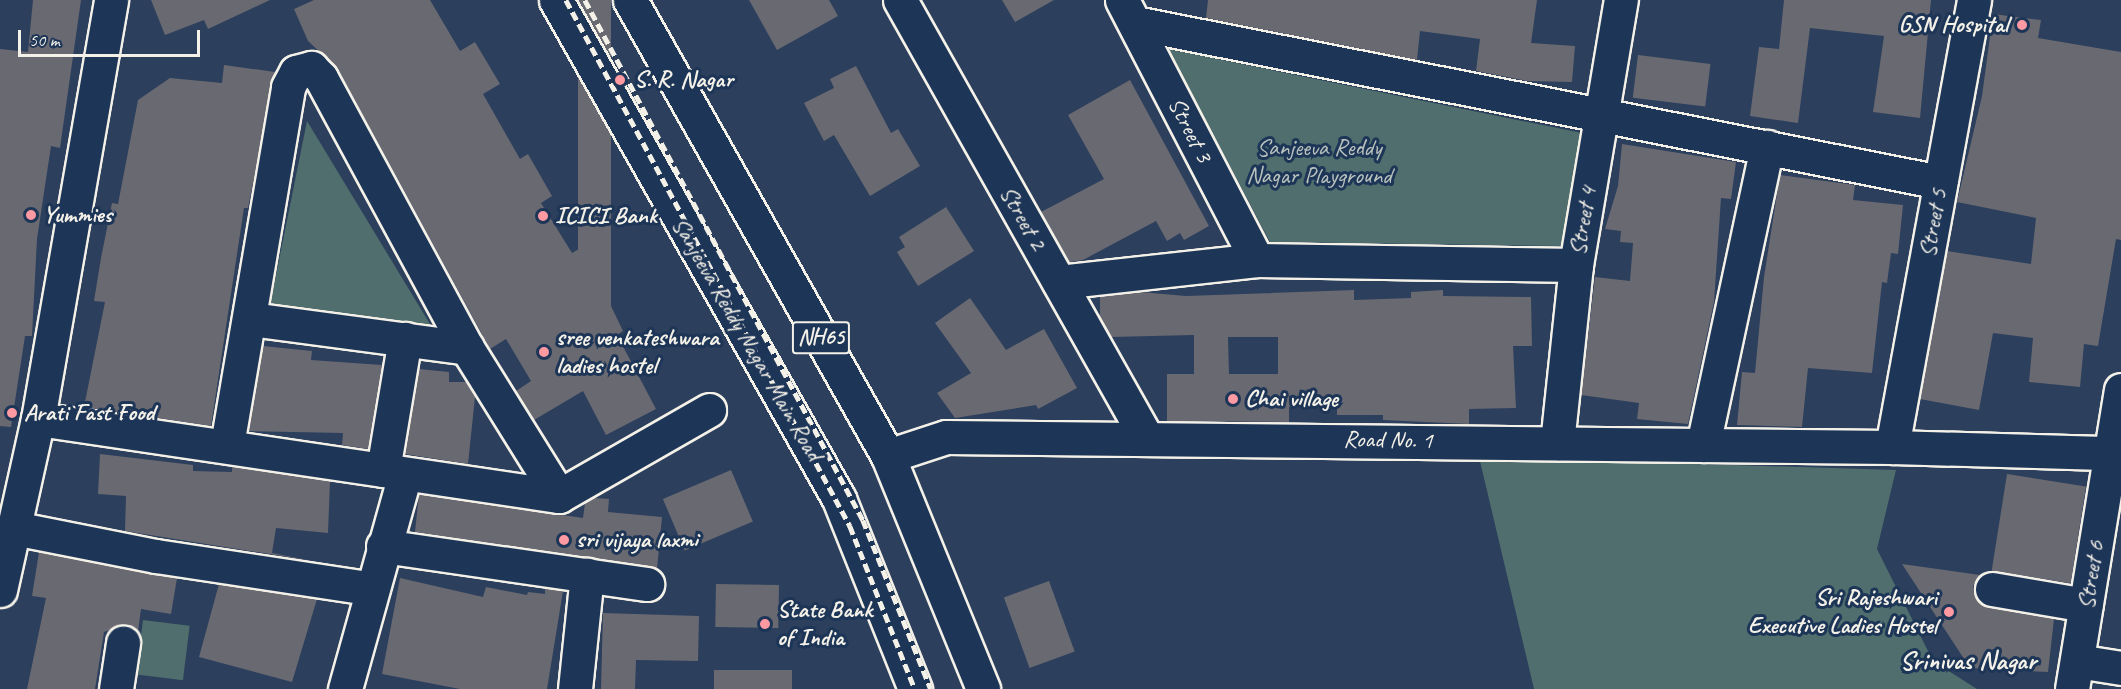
<!DOCTYPE html>
<style>
body{margin:0}
#map{position:relative;width:2121px;height:689px;overflow:hidden;background:#2c3f5c;font-family:Caveat,sans-serif}
div>[style]{position:absolute}
.green>*{inset:0;background:#4f6e6d;transform-origin:0 0}
.building>*{inset:0;background:#696972;transform-origin:0 0}
.roads{filter:drop-shadow(2px 0 #f4f1e8) drop-shadow(-2px 0 #f4f1e8) drop-shadow(0 2px #f4f1e8) drop-shadow(0 -2px #f4f1e8)}
.minor>*{height:33px;margin:-16.5px;padding:0 16.5px;transform-origin:16.5px;border-radius:16.5px;background:#1d3557}
.highway>*{height:33px;margin:-16.5px;padding:0 16.5px;transform-origin:16.5px;border-radius:16.5px;background:#1d3557}
.rail>*{height:4.5px;margin-top:-2.25px;transform-origin:0;background:repeating-linear-gradient(90deg,#f4f1e8 0 9px,transparent 0 13.5px)}
.dots>*{width:16px;height:16px;translate:-50% -50%;box-sizing:border-box;border:3px solid #1d3557;border-radius:50%}
span{translate:-50% -50%;white-space:nowrap;text-align:center;line-height:1.15;-webkit-text-stroke:6px #1d3557;paint-order:stroke}
.shield-label span{padding:2px 4px;background:#1d3557;border:2px solid;border-radius:4px;-webkit-text-stroke-width:0}
.shield-label{font-size:22px;color:#f4f1e8;font-weight:700}
.poi-label{font-size:24px;color:#f4f1e8;font-weight:700}
.right{translate:-100% -50%;text-align:right}
.left{translate:0 -50%;text-align:left}
.street-label{font-size:24px;color:#f4f1e8}
.park-label{font-size:24px;color:#bac3bd}
.neighbourhood-label{font-size:26px;color:#f4f1e8;font-weight:700}
.scale{position:absolute;left:18px;top:30px;width:182px;height:27px;box-sizing:border-box;border:3px solid #f4f1e8;border-top:0;padding-left:8px;font-size:18px;line-height:21px;white-space:nowrap;color:#f4f1e8;-webkit-text-stroke:4px #1d3557;paint-order:stroke}
</style>
<div id="map">
<div class="green">
<div style="clip-path:polygon(1168px 49px,1582px 133px,1563px 246px,1270px 242px)"></div>
<div style="clip-path:polygon(307px 121px,433px 329px,270px 305px)"></div>
<div style="clip-path:polygon(1479px 457px,1896px 470px,1877px 549px,1933px 661px,1977px 689px,1534px 689px)"></div>
<div style="left:143px;top:620px;width:47px;height:55px;rotate:7deg"></div>
</div>
<div class="building">
<div style="clip-path:polygon(33px 0,81px 0,60px 148px,51px 146px,37px 239px,32px 336px,25px 336px,11px 427px,0 426px,0 49px,28px 52px)"></div>
<div style="clip-path:polygon(151px 0,270px 0,208px 29px,204px 20px,165px 35px)"></div>
<div style="clip-path:polygon(314px 0,430px 0,460px 51px,475px 42px,500px 84px,483px 94px,520px 159px,528px 154px,552px 196px,541px 203px,572px 253px,579px 249px,600px 283px,623px 331px,617px 335px,656px 409px,606px 435px,583px 391px,534px 420px,516px 391px,531px 381px,506px 339px,490px 349px,338px 69px,308px 41px,294px 9px)"></div>
<div style="left:578px;top:0;width:33px;height:375px"></div>
<div style="clip-path:polygon(749px 0,829px 0,838px 16px,777px 50px)"></div>
<div style="clip-path:polygon(1002px 0,1054px 0,1015px 22px)"></div>
<div style="clip-path:polygon(1208px 0,1537px 0,1531px 43px,1575px 46px,1572px 82px,1527px 81px,1476px 71px,1480px 39px,1420px 31px,1417px 60px,1206px 18px)"></div>
<div style="clip-path:polygon(1784px 0,1931px 0,1920px 118px,1873px 112px,1884px 36px,1810px 28px,1798px 123px,1750px 116px,1759px 47px,1779px 49px)"></div>
<div style="clip-path:polygon(1993px 14px,2041px 20px,2038px 38px,2121px 52px,2121px 240px,2116px 239px,2098px 346px,2084px 344px,2080px 387px,2029px 382px,2033px 338px,1993px 333px,1979px 410px,1920px 399px,1947px 251px,2031px 264px,2036px 218px,1957px 202px,1982px 96px)"></div>
<div style="left:1638px;top:55px;width:73px;height:43px;rotate:7deg"></div>
<div style="clip-path:polygon(224px 65px,275px 72px,248px 208px,244px 208px,211px 426px,84px 407px,105px 302px,94px 301px,101px 258px,112px 203px,118px 204px,138px 100px,170px 78px,222px 83px)"></div>
<div style="clip-path:polygon(856px 66px,891px 133px,898px 129px,920px 166px,870px 196px,834px 135px,824px 141px,804px 103px,834px 88px,830px 79px)"></div>
<div style="clip-path:polygon(1130px 80px,1209px 226px,1184px 240px,1180px 233px,1167px 241px,1156px 221px,1083px 260px,1069px 262px,1041px 212px,1104px 179px,1068px 115px)"></div>
<div style="clip-path:polygon(1622px 144px,1736px 162px,1731px 199px,1721px 198px,1714px 302px,1688px 424px,1637px 419px,1639px 403px,1581px 395px,1595px 277px,1630px 281px,1633px 243px,1620px 242px,1621px 231px,1605px 229px,1618px 186px)"></div>
<div style="clip-path:polygon(1780px 175px,1855px 185px,1853px 200px,1903px 205px,1898px 254px,1891px 253px,1887px 283px,1882px 282px,1872px 373px,1808px 368px,1802px 427px,1737px 425px,1742px 372px,1755px 373px,1764px 277px)"></div>
<div style="clip-path:polygon(946px 207px,974px 251px,918px 286px,897px 252px,905px 247px,899px 237px)"></div>
<div style="clip-path:polygon(evenodd,1354px 290px,1354px 300px,1411px 298px,1411px 292px,1443px 290px,1443px 296px,1531px 297px,1532px 346px,1513px 346px,1516px 408px,1469px 409px,1469px 424px,1383px 420px,1383px 415px,1337px 415px,1337px 408px,1289px 407px,1289px 422px,1167px 421px,1167px 374px,1194px 374px,1194px 335px,1111px 337px,1100px 318px,1100px 296px,1140px 292px,1186px 296px,1354px 290px,1228px 337px,1278px 337px,1278px 374px,1229px 374px,1228px 337px)"></div>
<div style="clip-path:polygon(970px 298px,1006px 350px,1044px 329px,1077px 388px,1038px 409px,1036px 405px,955px 418px,937px 393px,971px 373px,935px 323px)"></div>
<div style="clip-path:polygon(263px 346px,312px 351px,311px 360px,382px 365px,368px 449px,342px 445px,343px 433px,248px 431px)"></div>
<div style="clip-path:polygon(419px 369px,449px 372px,449px 382px,466px 382px,475px 397px,468px 464px,405px 454px)"></div>
<div style="clip-path:polygon(100px 454px,193px 465px,193px 471px,232px 472px,232px 467px,240px 468px,330px 481px,328px 533px,276px 528px,272px 553px,313px 561px,125px 531px,126px 496px,98px 494px)"></div>
<div style="left:731px;top:470px;width:56px;height:74px;rotate:67deg"></div>
<div style="left:2007px;top:474px;width:80px;height:98px;rotate:9deg"></div>
<div style="clip-path:polygon(419px 494px,583px 518px,585px 503px,594px 498px,609px 499px,608px 512px,662px 517px,657px 569px,415px 532px)"></div>
<div style="clip-path:polygon(39px 552px,177px 578px,171px 614px,141px 609px,138px 632px,125px 624px,104px 632px,95px 689px,27px 689px,46px 598px,32px 596px)"></div>
<div style="clip-path:polygon(1902px 564px,1980px 575px,1973px 586px,1981px 604px,2054px 619px,2048px 672px,1970px 668px)"></div>
<div style="clip-path:polygon(400px 578px,483px 597px,486px 587px,527px 595px,528px 592px,545px 594px,545px 588px,563px 591px,547px 689px,460px 689px,382px 674px)"></div>
<div style="left:1049px;top:581px;width:75px;height:48px;rotate:70deg"></div>
<div style="clip-path:polygon(219px 584px,317px 599px,292px 682px,199px 657px)"></div>
<div style="left:716px;top:584px;width:63px;height:43px;rotate:1deg"></div>
<div style="clip-path:polygon(603px 613px,699px 616px,698px 661px,636px 660px,635px 689px,601px 689px)"></div>
<div style="left:714px;top:670px;width:78px;height:19px"></div>
</div>
<div class="roads">
<div class="minor">
<div style="left:900px;top:0;width:501px;rotate:60.62deg"></div>
<div style="left:1122px;top:0;width:293px;rotate:62.6deg"></div>
<div style="left:1135px;top:23px;width:821px;rotate:11.17deg"></div>
<div style="left:1059px;top:282px;width:199px;rotate:-6.3deg"></div>
<div style="left:1257px;top:260px;width:319px;rotate:0.9deg"></div>
<div style="left:251px;top:319px;width:218px;rotate:7.6deg"></div>
<div style="left:38px;top:419px;width:527px;rotate:8.41deg"></div>
<div style="left:559px;top:496px;width:173px;rotate:-29.8deg"></div>
<div style="left:1557px;top:443px;width:179px;rotate:-83.9deg"></div>
<div style="left:1576px;top:265px;width:269px;rotate:-80.4deg"></div>
<div style="left:227px;top:445px;width:363px;rotate:-80.3deg"></div>
<div style="left:288px;top:87px;width:17px;rotate:-62deg"></div>
<div style="left:296px;top:72px;width:16px;rotate:-15deg"></div>
<div style="left:311px;top:68px;width:14px;rotate:45deg"></div>
<div style="left:321px;top:78px;width:307px;rotate:61.6deg"></div>
<div style="left:467px;top:348px;width:174px;rotate:58.1deg"></div>
<div style="left:1703px;top:445px;width:305px;rotate:-77.9deg"></div>
<div style="left:1892px;top:447px;width:454px;rotate:-79.6deg"></div>
<div style="left:888px;top:456px;width:61px;rotate:-18.1deg"></div>
<div style="left:946px;top:437px;width:946px;rotate:0.61deg"></div>
<div style="left:1892px;top:447px;width:221px;rotate:1.6deg"></div>
<div style="left:383px;top:470px;width:133px;rotate:-80.5deg"></div>
<div style="left:14px;top:528px;width:145px;rotate:11.2deg"></div>
<div style="left:156px;top:556px;width:219px;rotate:8.6deg"></div>
<div style="left:383px;top:546px;width:267px;rotate:8.2deg"></div>
<div style="left:1992px;top:589px;width:95px;rotate:9.7deg"></div>
<div style="left:0;top:590px;width:175px;rotate:-77.5deg"></div>
<div style="left:38px;top:419px;width:425px;rotate:-80.1deg"></div>
<div style="left:2077px;top:661px;width:45px;rotate:9deg"></div>
<div style="left:116px;top:689px;width:47px;rotate:-81.3deg"></div>
<div style="left:345px;top:689px;width:223px;rotate:-74.4deg"></div>
<div style="left:575px;top:689px;width:115px;rotate:-84deg"></div>
<div style="left:2072px;top:689px;width:303px;rotate:-80.7deg"></div>
</div>
<div class="highway">
<div style="left:556px;top:0;width:574px;rotate:60.44deg"></div>
<div style="left:839px;top:499px;width:205px;rotate:68.2deg"></div>
<div style="left:630px;top:0;width:524px;rotate:60.5deg"></div>
<div style="left:888px;top:456px;width:252px;rotate:67.8deg"></div>
</div>
</div>
<div class="rail">
<div style="left:566px;top:0;width:598px;rotate:61.63deg"></div>
<div style="left:850px;top:526px;width:175px;rotate:68.3deg"></div>
<div style="left:585px;top:0;width:590px;rotate:61.87deg"></div>
<div style="left:863px;top:520px;width:182px;rotate:68.1deg"></div>
</div>
<div class="dots">
<div style="left:2022px;top:25px;background:#ff9aa2"></div>
<div style="left:620px;top:80px;background:#ff9aa2"></div>
<div style="left:31px;top:215px;background:#ff9aa2"></div>
<div style="left:543px;top:216px;background:#ff9aa2"></div>
<div style="left:544px;top:352px;background:#ff9aa2"></div>
<div style="left:1233px;top:399px;background:#ff9aa2"></div>
<div style="left:12px;top:413px;background:#ff9aa2"></div>
<div style="left:564px;top:540px;background:#ff9aa2"></div>
<div style="left:1949px;top:612px;background:#ff9aa2"></div>
<div style="left:765px;top:624px;background:#ff9aa2"></div>
</div>
<div class="shield-label">
<span style="left:821px;top:338px">NH65</span>
</div>
<div class="poi-label">
<span class="right" style="left:2008px;top:25px">GSN Hospital</span>
<span class="left" style="left:634px;top:80px">S. R. Nagar</span>
<span class="left" style="left:43px;top:215px">Yummies</span>
<span class="left" style="left:555px;top:216px">ICICI Bank</span>
<span class="left" style="left:556px;top:352px">sree venkateshwara<br>ladies hostel</span>
<span class="left" style="left:1245px;top:399px">Chai village</span>
<span class="left" style="left:24px;top:413px">Arati Fast Food</span>
<span class="left" style="left:576px;top:540px">sri vijaya laxmi</span>
<span class="right" style="left:1937px;top:612px">Sri Rajeshwari<br>Executive Ladies Hostel</span>
<span class="left" style="left:777px;top:624px">State Bank<br>of India</span>
</div>
<div class="street-label">
<span style="left:1190px;top:130px;rotate:63deg">Street 3</span>
<span style="left:1023px;top:218px;rotate:61deg">Street 2</span>
<span style="left:1583px;top:221px;rotate:-80deg">Street 4</span>
<span style="left:1933px;top:223px;rotate:-80deg">Street 5</span>
<span style="left:747px;top:339px;rotate:60deg">Sanjeeva Reddy Nagar Main Road</span>
<span style="left:1388px;top:440px;rotate:1deg">Road No. 1</span>
<span style="left:2091px;top:575px;rotate:-81deg">Street 6</span>
</div>
<div class="park-label">
<span style="left:1319px;top:162px">Sanjeeva Reddy<br>Nagar Playground</span>
</div>
<div class="neighbourhood-label">
<span style="left:1968px;top:661px">Srinivas Nagar</span>
</div>
<div class="scale">50 m</div>
</div>
